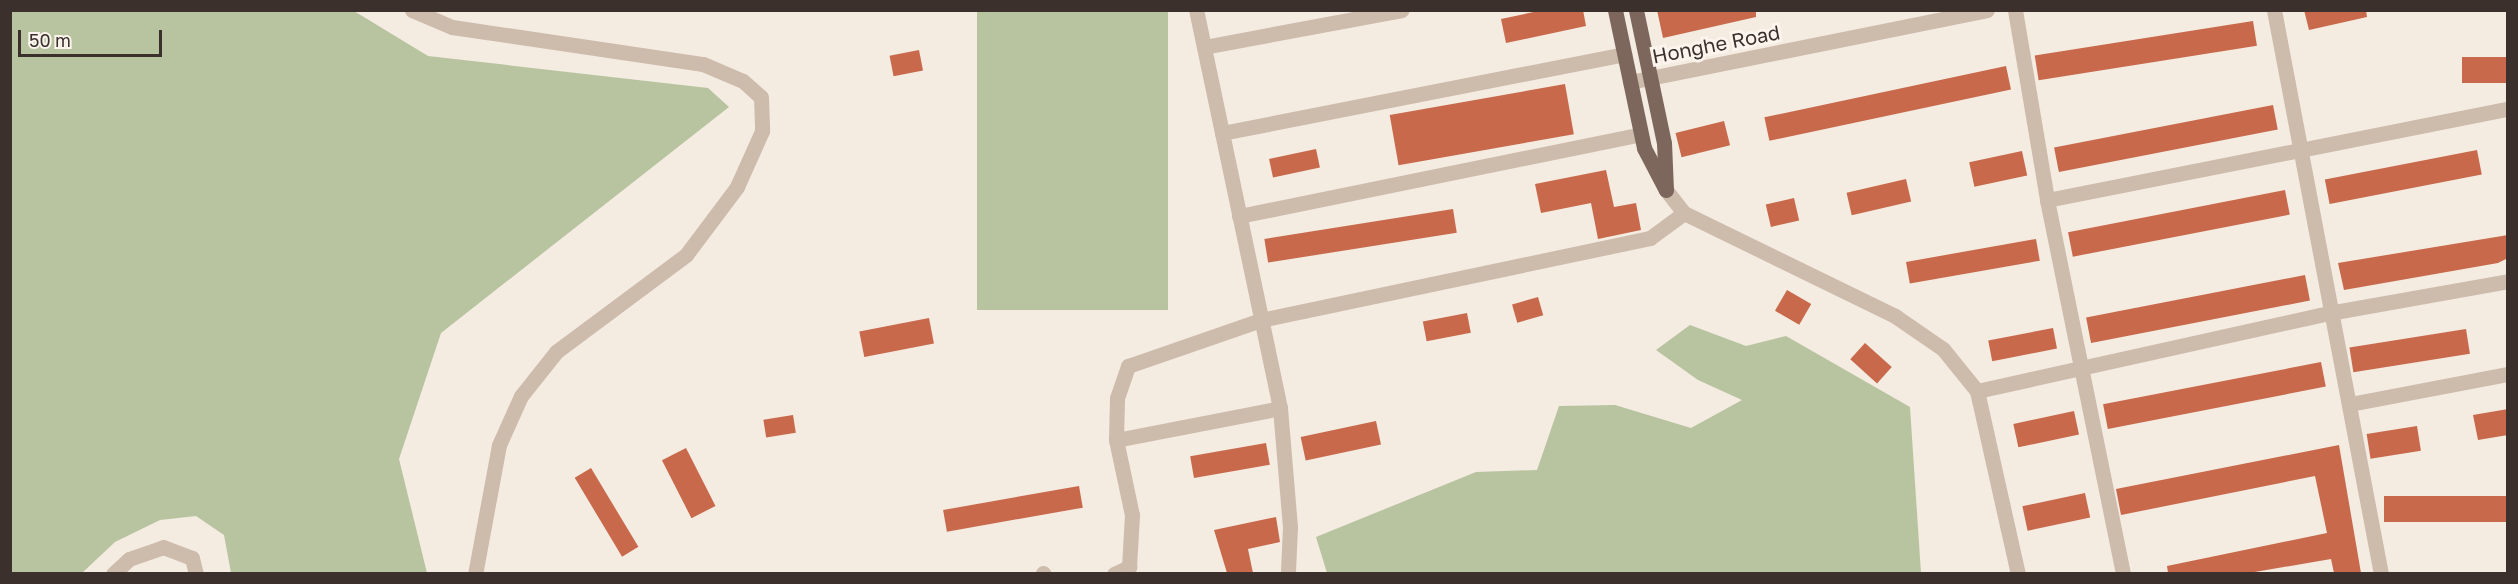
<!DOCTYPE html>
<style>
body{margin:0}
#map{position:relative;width:2518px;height:584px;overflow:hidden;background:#f4ebe1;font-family:"Golos Text",sans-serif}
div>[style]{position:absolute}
.green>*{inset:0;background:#b8c4a0;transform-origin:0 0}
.building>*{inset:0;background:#c8694b;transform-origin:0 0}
.minor>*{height:15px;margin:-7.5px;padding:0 7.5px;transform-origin:7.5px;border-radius:7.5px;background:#cdbbac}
.major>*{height:15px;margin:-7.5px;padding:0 7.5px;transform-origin:7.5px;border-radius:7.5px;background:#7d675c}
span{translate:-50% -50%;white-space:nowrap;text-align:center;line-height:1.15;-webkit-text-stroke:6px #fbf5ee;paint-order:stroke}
.street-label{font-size:20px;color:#3b302b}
.frame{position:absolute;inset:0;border:12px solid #3b302b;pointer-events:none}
.scale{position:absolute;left:18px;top:30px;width:144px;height:27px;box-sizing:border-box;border:3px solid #3b302b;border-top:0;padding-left:8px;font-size:18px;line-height:21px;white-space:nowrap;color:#3b302b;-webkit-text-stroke:4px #fbf5ee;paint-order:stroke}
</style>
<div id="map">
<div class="green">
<div style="clip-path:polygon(10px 11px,354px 11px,428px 56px,708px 88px,729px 107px,441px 333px,399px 459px,427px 573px,231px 573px,224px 535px,196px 516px,160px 520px,115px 542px,82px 573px,11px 573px)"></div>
<div style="left:977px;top:11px;width:191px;height:299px"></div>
<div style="clip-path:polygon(1690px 325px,1746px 346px,1786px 336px,1910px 407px,1921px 573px,1327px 573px,1316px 537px,1476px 472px,1537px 470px,1559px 406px,1615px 405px,1691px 428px,1742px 400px,1698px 380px,1656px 350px)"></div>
</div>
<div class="building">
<div style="clip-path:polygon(1543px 10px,1583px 10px,1586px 26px,1506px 43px,1501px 19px)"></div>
<div style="clip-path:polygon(1657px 10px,1756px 10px,1756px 17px,1663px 38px)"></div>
<div style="clip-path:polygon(2304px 10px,2366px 10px,2367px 17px,2309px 30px)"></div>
<div style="left:2253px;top:21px;width:25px;height:221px;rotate:81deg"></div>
<div style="left:919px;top:50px;width:21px;height:30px;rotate:79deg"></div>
<div style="left:2508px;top:57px;width:26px;height:46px;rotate:90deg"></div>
<div style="left:2006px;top:66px;width:24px;height:247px;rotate:78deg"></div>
<div style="left:1565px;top:84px;width:51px;height:178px;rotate:80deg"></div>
<div style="left:2273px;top:105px;width:25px;height:223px;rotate:79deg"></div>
<div style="left:1724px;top:121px;width:25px;height:50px;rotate:76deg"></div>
<div style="left:1316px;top:149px;width:19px;height:48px;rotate:78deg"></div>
<div style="left:2477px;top:150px;width:25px;height:155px;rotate:79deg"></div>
<div style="left:2022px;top:151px;width:25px;height:54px;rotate:78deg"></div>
<div style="clip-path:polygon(1606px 170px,1614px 207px,1636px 203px,1641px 230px,1598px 239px,1591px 203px,1541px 213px,1535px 184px)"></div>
<div style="left:1906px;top:179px;width:23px;height:61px;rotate:77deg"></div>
<div style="left:2285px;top:190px;width:25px;height:221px;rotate:79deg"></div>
<div style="left:1794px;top:198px;width:23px;height:29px;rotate:77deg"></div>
<div style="left:1453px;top:209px;width:24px;height:191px;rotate:81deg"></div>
<div style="clip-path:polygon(2508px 235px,2508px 258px,2498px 263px,2344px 290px,2338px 263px)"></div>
<div style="left:2036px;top:239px;width:22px;height:132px;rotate:80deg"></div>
<div style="left:2305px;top:275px;width:26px;height:223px;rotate:79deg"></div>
<div style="left:1787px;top:290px;width:28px;height:24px;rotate:30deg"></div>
<div style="left:1538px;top:297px;width:19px;height:27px;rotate:74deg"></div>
<div style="left:1467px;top:313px;width:20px;height:45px;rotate:79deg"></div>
<div style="left:929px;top:318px;width:26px;height:71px;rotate:79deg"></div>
<div style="left:2053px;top:328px;width:21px;height:66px;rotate:79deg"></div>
<div style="left:2466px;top:329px;width:25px;height:118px;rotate:81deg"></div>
<div style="left:1865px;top:343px;width:36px;height:22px;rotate:42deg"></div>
<div style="left:2321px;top:362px;width:25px;height:222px;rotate:79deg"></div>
<div style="clip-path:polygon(2508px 409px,2508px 435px,2478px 440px,2473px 415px)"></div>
<div style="left:2074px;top:411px;width:24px;height:62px;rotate:78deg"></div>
<div style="left:793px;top:415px;width:18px;height:30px;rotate:81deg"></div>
<div style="left:1376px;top:421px;width:24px;height:77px;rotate:78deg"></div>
<div style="left:2417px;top:426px;width:25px;height:51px;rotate:81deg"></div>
<div style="left:1266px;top:443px;width:22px;height:77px;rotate:80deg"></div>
<div style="clip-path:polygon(2339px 445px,2361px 573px,2334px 573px,2331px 559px,2249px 573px,2168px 573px,2167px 566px,2327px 533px,2315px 476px,2121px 515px,2116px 489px)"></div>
<div style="left:686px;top:448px;width:65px;height:27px;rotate:63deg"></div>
<div style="left:591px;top:468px;width:92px;height:19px;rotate:59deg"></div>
<div style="left:1079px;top:486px;width:22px;height:138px;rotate:80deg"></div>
<div style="left:2085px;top:493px;width:25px;height:64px;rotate:78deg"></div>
<div style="left:2508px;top:496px;width:26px;height:124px;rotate:90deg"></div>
<div style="clip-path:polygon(1276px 517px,1280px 542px,1248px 549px,1253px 573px,1227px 573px,1214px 530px)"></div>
</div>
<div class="minor">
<div style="left:412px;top:10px;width:43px;rotate:23deg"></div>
<div style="left:452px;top:27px;width:254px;rotate:8.4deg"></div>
<div style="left:703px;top:64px;width:43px;rotate:23deg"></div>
<div style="left:743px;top:81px;width:24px;rotate:42deg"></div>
<div style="left:761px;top:97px;width:34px;rotate:88deg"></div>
<div style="left:762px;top:131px;width:61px;rotate:114.1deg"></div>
<div style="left:737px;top:187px;width:85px;rotate:126.9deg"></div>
<div style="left:686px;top:255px;width:162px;rotate:143.3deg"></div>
<div style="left:556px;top:352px;width:56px;rotate:128.5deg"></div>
<div style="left:521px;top:396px;width:54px;rotate:114.2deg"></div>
<div style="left:499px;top:445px;width:131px;rotate:100.5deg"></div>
<div style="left:2015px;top:10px;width:193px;rotate:80.4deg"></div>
<div style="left:2047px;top:200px;width:382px;rotate:78.5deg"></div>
<div style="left:2274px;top:10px;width:574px;rotate:79.26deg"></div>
<div style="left:1204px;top:47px;width:201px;rotate:-10.6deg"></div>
<div style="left:1630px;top:82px;width:364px;rotate:-11.4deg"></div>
<div style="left:1222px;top:133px;width:410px;rotate:-11.1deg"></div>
<div style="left:1666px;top:190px;width:29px;rotate:52deg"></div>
<div style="left:1684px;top:213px;width:235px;rotate:26deg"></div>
<div style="left:1895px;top:316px;width:58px;rotate:34.5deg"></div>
<div style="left:1943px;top:349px;width:54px;rotate:51deg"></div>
<div style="left:1977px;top:391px;width:188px;rotate:77.4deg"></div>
<div style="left:2047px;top:200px;width:470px;rotate:-11.2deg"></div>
<div style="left:1239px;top:216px;width:410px;rotate:-11.5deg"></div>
<div style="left:1977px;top:391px;width:361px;rotate:-12.5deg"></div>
<div style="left:2329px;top:313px;width:182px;rotate:-10.1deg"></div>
<div style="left:2350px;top:404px;width:161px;rotate:-10.8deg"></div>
<div style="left:1280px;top:408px;width:119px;rotate:85.2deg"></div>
<div style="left:1290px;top:527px;width:44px;rotate:92.6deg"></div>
<div style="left:1116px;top:440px;width:167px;rotate:-11deg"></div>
<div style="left:1280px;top:408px;width:407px;rotate:-101.9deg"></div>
<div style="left:1043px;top:573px;width:1px;rotate:45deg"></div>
<div style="left:113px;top:574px;width:22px;rotate:-43deg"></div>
<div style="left:129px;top:559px;width:36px;rotate:-19deg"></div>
<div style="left:163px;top:547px;width:31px;rotate:21deg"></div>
<div style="left:192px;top:558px;width:16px;rotate:76deg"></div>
<div style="left:1114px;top:574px;width:17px;rotate:-25deg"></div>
<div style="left:1129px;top:567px;width:52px;rotate:-86.7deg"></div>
<div style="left:1132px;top:515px;width:77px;rotate:-102deg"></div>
<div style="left:1116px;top:440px;width:42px;rotate:-88.6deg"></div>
<div style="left:1117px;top:398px;width:34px;rotate:-71deg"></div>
<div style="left:1128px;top:366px;width:141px;rotate:-19.1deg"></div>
<div style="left:1261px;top:320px;width:398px;rotate:-11.9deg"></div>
<div style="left:1650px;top:238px;width:42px;rotate:-36.3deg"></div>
</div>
<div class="major">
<div style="left:1615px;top:10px;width:141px;rotate:78.1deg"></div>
<div style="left:1644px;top:148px;width:47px;rotate:62.4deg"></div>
<div style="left:1666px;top:190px;width:47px;rotate:-92.4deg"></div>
<div style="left:1664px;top:143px;width:136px;rotate:-101.9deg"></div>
</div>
<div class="street-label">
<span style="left:1716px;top:44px;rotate:-11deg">Honghe Road</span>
</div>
<div class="frame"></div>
<div class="scale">50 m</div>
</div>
